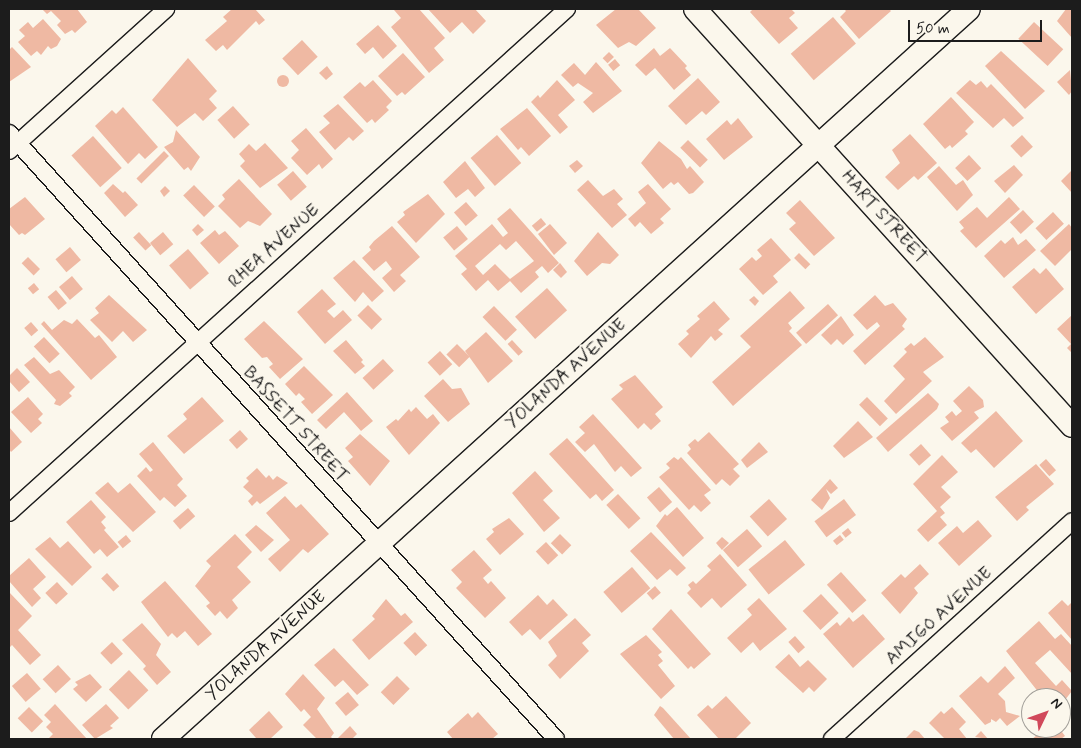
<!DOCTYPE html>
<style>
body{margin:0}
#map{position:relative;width:1081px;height:748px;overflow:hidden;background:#fbf7ec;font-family:Mynerve,sans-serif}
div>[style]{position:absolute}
.building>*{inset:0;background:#efb9a3;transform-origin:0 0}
.round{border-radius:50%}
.roads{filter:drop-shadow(1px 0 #1c1c1c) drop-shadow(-1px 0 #1c1c1c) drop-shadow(0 1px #1c1c1c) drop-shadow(0 -1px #1c1c1c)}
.street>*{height:16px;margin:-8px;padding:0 8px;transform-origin:8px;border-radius:8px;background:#fbf7ec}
.secondary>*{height:22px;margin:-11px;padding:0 11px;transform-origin:11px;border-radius:11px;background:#fbf7ec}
span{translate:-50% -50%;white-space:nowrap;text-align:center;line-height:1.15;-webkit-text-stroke:4px #fbf7ec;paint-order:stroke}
.street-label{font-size:18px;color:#1c1c1c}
.frame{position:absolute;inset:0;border:10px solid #1c1c1c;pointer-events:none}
.north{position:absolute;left:1021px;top:688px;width:50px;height:50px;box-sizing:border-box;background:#fbf7ec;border:1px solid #a29f99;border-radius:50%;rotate:48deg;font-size:14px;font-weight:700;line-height:20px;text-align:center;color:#1c1c1c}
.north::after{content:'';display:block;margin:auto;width:18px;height:22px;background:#d1495b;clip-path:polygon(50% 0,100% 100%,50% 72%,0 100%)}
.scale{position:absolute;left:908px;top:20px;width:134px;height:22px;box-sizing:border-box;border:2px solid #1c1c1c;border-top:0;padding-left:6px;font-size:15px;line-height:18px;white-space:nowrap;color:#1c1c1c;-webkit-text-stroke:4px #fbf7ec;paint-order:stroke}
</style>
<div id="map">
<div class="building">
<div style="clip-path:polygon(42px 9px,77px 9px,87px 22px,75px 33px,72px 30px,65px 34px,57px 25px,61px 21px,51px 11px,47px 14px)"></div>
<div style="clip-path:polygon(232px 9px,255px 9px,265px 20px,259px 25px,256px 21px,227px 50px,223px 45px,216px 51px,205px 40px,227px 21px,223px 17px)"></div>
<div style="clip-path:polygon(396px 9px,419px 9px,445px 38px,434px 48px,444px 60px,429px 73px,391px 27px,401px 18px,394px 10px)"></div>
<div style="clip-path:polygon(428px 9px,475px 9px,486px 21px,473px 34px,462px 22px,450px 33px)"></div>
<div style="clip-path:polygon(616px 9px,638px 9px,656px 28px,636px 46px,629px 42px,618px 48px,596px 25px)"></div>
<div style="clip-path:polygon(753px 9px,791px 9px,795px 13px,789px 18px,798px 28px,779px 44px,750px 12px)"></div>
<div style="clip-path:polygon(844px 9px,889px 9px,891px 11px,859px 39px,840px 17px,846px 11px)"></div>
<div style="clip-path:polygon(1066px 9px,1072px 9px,1072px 38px,1057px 21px)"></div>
<div style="left:833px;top:17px;width:35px;height:56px;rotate:49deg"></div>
<div style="clip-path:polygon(43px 19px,61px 39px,57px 46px,51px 49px,48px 46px,41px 55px,37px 51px,31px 56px,18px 42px,25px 36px,19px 30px,28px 22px,33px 28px)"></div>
<div style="left:1034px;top:22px;width:40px;height:23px;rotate:43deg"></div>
<div style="clip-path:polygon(378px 25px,397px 46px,383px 59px,373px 47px,365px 54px,356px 44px)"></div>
<div style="left:302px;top:40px;width:23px;height:27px;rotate:47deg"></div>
<div style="clip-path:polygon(12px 47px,31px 67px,9px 82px,9px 50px)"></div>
<div style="clip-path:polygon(654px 48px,660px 56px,670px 48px,687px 66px,685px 68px,691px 75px,674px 90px,655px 68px,646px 76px,635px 65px)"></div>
<div style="clip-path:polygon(1001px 51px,1045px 91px,1025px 109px,985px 66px)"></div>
<div style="left:609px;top:52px;width:7px;height:9px;rotate:45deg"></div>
<div style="clip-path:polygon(403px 53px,425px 77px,405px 95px,402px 92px,397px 96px,378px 76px)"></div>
<div style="clip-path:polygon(188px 58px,217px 91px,209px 99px,217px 108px,203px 121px,195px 113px,177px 127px,152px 100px)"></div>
<div style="left:615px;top:59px;width:8px;height:9px;rotate:50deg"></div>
<div style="clip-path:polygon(596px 62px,622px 91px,593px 113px,583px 102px,593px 93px,578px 83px,573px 87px,561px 75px,574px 63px,585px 75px)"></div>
<div style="clip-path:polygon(327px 66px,333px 74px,326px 80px,319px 73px)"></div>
<div style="clip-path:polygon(1070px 70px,1072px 91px,1069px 95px,1057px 82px)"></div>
<div class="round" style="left:277px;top:75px;width:12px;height:12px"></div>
<div style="clip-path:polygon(698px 78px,720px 102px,706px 115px,702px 111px,686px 125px,668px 106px)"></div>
<div style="clip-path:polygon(373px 80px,392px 101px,386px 107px,389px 110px,375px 123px,372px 119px,367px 123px,343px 97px,360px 82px,365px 87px)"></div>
<div style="clip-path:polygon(557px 80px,575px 100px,558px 115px,568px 127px,560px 134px,531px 102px,538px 95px,540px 98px)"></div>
<div style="clip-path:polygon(970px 80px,976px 85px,981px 81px,987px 88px,991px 84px,1024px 118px,1013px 127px,1004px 118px,993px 128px,956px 93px)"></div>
<div style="clip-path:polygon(951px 97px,974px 122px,965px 131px,968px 134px,952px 148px,950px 145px,945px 149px,923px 124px)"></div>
<div style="clip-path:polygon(338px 104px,364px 131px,353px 141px,349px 137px,335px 150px,319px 132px,330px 123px,323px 116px)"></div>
<div style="left:233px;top:106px;width:25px;height:21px;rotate:48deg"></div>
<div style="clip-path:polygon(123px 107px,158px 147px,145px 159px,139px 153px,128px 164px,95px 126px,112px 110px,116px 114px)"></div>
<div style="clip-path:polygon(527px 108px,551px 136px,529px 156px,521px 147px,518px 150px,500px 129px)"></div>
<div style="clip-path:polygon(738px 118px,753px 137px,724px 160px,706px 139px,727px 120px,731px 125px)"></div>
<div style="clip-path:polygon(306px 128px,333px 159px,322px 169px,319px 164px,307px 175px,291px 158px,299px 150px,291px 141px)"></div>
<div style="clip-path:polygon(176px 130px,200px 157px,191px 171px,188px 167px,184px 170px,164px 147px,173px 142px)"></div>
<div style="clip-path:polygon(910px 134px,937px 163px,918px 180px,914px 176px,898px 190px,885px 177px,900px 163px,892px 150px)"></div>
<div style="left:497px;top:135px;width:37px;height:35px;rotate:49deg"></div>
<div style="left:1022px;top:135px;width:16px;height:16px;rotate:47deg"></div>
<div style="left:93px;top:136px;width:43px;height:29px;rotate:48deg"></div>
<div style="left:688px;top:140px;width:28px;height:11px;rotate:45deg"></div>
<div style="clip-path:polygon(659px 141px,681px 159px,687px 169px,690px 166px,704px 182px,693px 193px,689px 194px,678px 182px,674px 185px,671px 182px,663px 189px,641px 163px)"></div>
<div style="clip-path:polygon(265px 143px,288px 168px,260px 188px,240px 166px,245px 161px,239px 154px,249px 144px,256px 151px)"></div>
<div style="left:164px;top:151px;width:7px;height:39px;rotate:45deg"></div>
<div style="left:969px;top:155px;width:18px;height:19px;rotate:47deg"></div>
<div style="clip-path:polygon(577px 160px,583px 166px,575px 173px,569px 166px)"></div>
<div style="clip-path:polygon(465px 161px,485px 188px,475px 197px,468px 189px,456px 198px,443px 182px)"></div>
<div style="clip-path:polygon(1014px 165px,1023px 175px,1005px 193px,994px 181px)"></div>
<div style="clip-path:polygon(939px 166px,956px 185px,963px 180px,973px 195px,957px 211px,927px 177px)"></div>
<div style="left:293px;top:171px;width:21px;height:21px;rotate:49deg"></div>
<div style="clip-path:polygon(1071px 171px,1072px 173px,1072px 193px,1061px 181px)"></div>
<div style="clip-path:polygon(239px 179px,272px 214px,260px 226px,248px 221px,240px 228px,218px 206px,225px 199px,222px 195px)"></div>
<div style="clip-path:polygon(588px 180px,603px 196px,614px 189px,623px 199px,617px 204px,627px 215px,612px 228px,577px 190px)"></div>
<div style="clip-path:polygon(113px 184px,123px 193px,125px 191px,138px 205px,125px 217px,104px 193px)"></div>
<div style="clip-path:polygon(648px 184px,671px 209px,660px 219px,664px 223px,651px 234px,640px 222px,635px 227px,628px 219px,646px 203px,638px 192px)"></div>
<div style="left:194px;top:185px;width:30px;height:15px;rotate:46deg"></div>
<div style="clip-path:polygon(165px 186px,170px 191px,164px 197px,160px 191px)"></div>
<div style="clip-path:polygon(428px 194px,445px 214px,416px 243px,397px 222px,405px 215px,403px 212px)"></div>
<div style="clip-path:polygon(25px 197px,45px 219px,25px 235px,22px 233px,19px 235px,9px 224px,9px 209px)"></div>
<div style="clip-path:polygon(1009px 197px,1020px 209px,976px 248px,960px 231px,964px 228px,959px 222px,977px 207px,987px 218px)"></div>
<div style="clip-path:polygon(800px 200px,835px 238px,814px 256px,789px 229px,796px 223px,786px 213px)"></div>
<div style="left:466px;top:202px;width:18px;height:16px;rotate:49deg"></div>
<div style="clip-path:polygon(evenodd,510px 208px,559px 263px,548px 273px,542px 266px,535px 272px,539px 277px,521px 293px,510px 281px,498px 291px,488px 280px,476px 291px,461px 274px,467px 269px,455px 256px,492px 224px,503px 237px,508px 233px,497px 219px,510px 208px,516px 241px,534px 261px,510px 279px,495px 264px,483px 275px,475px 266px,500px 244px,506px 250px,516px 241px)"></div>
<div style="left:1023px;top:210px;width:16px;height:18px;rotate:47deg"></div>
<div style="left:1053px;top:212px;width:16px;height:24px;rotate:47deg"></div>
<div style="left:541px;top:218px;width:8px;height:12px;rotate:50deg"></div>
<div style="clip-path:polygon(198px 224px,204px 230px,197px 236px,192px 230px)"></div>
<div style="clip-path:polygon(550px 224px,567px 243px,554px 255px,538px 234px)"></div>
<div style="clip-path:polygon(1069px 224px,1072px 228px,1072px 249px,1055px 266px,1040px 251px)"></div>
<div style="clip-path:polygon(392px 226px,420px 257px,400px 275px,406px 281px,394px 292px,382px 278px,392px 269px,386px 261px,374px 271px,362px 258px,371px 250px,369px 247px,374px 241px)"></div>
<div style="left:457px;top:226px;width:17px;height:18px;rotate:50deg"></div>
<div style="clip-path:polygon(215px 230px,219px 235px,225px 231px,239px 246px,219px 264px,200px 243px)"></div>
<div style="left:139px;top:232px;width:18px;height:8px;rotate:47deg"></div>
<div style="left:163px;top:232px;width:16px;height:17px;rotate:50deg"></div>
<div style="clip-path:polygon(598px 232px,619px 255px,610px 264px,602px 263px,587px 276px,574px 261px)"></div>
<div style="clip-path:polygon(1013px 237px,1018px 245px,1026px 239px,1036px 250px,1004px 278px,984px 256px,1001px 240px,1005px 244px)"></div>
<div style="clip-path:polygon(771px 238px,791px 260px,773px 276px,778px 282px,763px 295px,739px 269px,752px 257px,756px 261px,762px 256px,757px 250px)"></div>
<div style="left:70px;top:247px;width:17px;height:19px;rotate:50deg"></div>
<div style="left:188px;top:249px;width:32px;height:25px;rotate:49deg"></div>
<div style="left:799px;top:253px;width:16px;height:7px;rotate:45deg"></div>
<div style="left:28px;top:257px;width:17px;height:9px;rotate:45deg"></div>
<div style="clip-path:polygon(354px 260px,384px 291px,372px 302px,363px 292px,355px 302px,333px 278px)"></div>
<div style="clip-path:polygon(560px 263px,567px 272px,561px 278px,553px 270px)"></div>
<div style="clip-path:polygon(1034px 268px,1040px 274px,1046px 268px,1064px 289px,1036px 314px,1012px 287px)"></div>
<div style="left:72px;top:276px;width:17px;height:17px;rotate:50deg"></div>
<div style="left:34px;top:283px;width:8px;height:8px;rotate:50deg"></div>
<div style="left:547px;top:288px;width:30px;height:43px;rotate:48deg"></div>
<div style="clip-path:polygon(322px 289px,336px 304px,327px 311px,334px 318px,343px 310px,352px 320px,325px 344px,297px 312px)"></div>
<div style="left:56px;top:290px;width:17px;height:11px;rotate:50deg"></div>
<div style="clip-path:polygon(790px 291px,805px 308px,788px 323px,792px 328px,789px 331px,802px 345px,733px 406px,712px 382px,751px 347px,740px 336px)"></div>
<div style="clip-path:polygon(109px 295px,147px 330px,133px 342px,123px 331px,112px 342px,90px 320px,99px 313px,95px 308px)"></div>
<div style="clip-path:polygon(875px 295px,885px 306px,893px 303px,907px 319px,902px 326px,905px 329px,865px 365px,853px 351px,880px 326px,877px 322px,867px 330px,853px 315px)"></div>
<div style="clip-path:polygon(754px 296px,759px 301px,755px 306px,749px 300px)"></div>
<div style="clip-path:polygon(714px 301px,730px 319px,718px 330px,723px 334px,715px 341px,711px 336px,691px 358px,678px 344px,689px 334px,686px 331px,700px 319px,697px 316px)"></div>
<div style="left:828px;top:304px;width:15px;height:43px;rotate:48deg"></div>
<div style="left:368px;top:305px;width:20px;height:15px;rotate:45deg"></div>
<div style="left:494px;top:306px;width:33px;height:16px;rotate:46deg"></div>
<div style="clip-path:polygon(1072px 315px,1072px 353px,1067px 348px,1071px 344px,1057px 329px)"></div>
<div style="clip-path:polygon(841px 316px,854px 335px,843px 345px,837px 339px,831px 345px,821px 335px)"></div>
<div style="clip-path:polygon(77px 319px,95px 338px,99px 335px,117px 357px,91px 380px,41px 324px,44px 321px,52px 330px,64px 320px,72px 324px)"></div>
<div style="clip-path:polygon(264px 321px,303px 359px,280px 379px,269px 367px,273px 364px,267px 357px,262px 358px,244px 339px)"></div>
<div style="left:31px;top:322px;width:11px;height:9px;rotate:49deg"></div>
<div style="clip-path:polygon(486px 332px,513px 361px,488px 383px,465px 351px)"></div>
<div style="left:44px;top:337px;width:23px;height:14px;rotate:47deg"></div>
<div style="clip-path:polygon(925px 337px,944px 357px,923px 372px,932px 381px,896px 414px,884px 401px,905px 379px,893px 366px,907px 352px,904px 349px,911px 343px,914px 346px)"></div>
<div style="clip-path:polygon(346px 340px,363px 360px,361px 362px,365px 366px,355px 374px,333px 351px)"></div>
<div style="left:512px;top:340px;width:16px;height:6px;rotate:47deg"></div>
<div style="left:457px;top:344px;width:18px;height:15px;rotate:45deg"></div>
<div style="left:440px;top:351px;width:18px;height:17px;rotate:47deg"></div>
<div style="clip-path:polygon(34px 357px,50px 374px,59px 370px,75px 387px,69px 393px,72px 396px,60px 406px,54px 404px,56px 400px,24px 365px)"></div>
<div style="left:383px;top:359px;width:16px;height:28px;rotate:47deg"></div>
<div style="clip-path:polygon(304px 366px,333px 395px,312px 414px,301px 402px,305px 399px,299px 393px,296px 396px,285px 384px)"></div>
<div style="clip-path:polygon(17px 368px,30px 382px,19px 392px,9px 381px,9px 376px)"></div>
<div style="clip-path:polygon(635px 375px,663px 407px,655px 414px,661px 421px,651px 430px,644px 423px,638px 429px,611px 399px,623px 389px,619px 385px)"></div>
<div style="clip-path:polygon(443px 379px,452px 389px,461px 388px,470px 404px,448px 422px,424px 396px)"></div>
<div style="clip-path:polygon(969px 386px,983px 400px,984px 407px,974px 412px,979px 418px,952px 441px,940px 428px,949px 422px,945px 417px,952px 411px,956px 416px,962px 411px,953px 401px)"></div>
<div style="clip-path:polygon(347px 392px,373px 421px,361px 431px,344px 412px,326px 429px,317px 420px)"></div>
<div style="clip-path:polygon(928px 393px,939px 404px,937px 409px,888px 452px,876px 438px)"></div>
<div style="clip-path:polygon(28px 397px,43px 414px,38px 419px,42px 423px,31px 433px,11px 412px)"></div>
<div style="clip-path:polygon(202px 397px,224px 421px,184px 454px,167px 436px,187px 419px,183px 414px)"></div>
<div style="left:867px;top:397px;width:30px;height:11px;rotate:46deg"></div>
<div style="clip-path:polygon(416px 407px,427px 419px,433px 414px,440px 423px,409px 455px,386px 427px,396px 419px,398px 421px,409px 409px,411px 412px)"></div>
<div style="clip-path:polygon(996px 411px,1023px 441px,994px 468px,976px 449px,971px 453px,961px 443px)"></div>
<div style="clip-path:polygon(593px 414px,642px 468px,631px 477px,621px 466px,615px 472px,594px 444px,585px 452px,575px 442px,585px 433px,579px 427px)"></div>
<div style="clip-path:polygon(858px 421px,873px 437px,844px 458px,833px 446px)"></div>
<div style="clip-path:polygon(9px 427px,22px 442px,11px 452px,9px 449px)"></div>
<div style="left:240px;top:430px;width:12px;height:15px;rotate:48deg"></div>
<div style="clip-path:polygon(709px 432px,739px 464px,733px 469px,740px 476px,730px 486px,722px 479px,716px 485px,687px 453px,691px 449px,688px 445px,695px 439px,698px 442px)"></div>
<div style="clip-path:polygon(360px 434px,390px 461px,370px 486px,348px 461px,353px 457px,345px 448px)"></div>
<div style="clip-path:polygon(567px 438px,614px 490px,602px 501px,596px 494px,590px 499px,549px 454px)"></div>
<div style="clip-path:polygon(153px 442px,183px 479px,177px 485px,187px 496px,175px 507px,164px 497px,160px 501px,137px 476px,146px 467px,150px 472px,153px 470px,139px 454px)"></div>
<div style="clip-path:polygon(759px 442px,768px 452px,747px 468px,741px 460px)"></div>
<div style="left:921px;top:444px;width:15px;height:16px;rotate:48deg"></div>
<div style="clip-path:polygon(942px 455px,958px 472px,941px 487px,951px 497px,940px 507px,945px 513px,940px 517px,947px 525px,928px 542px,917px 530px,937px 511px,913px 484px)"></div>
<div style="clip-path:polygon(674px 457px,678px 460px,681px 457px,711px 490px,704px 495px,711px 503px,701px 512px,694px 505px,689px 510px,659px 477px,670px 468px,666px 464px)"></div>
<div style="left:1046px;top:459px;width:15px;height:9px;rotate:48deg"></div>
<div style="clip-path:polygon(1036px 464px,1054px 484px,1026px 507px,1029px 510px,1017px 521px,995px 497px)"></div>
<div style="clip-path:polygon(257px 468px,266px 478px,269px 475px,273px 480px,277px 476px,288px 483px,260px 504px,257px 501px,252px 506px,248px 501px,253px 496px,243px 487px,249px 481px,246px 478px)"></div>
<div style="clip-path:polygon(535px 471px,553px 491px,543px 500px,560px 518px,544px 532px,512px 493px)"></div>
<div style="clip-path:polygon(830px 479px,838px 488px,831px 494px,826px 489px,830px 498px,822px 510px,811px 500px)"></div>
<div style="clip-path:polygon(108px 482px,118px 493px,130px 483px,156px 512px,133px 532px,95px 493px)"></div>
<div style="left:659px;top:487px;width:20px;height:16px;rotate:49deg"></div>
<div style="left:618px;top:494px;width:33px;height:16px;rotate:47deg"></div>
<div style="clip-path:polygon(285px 496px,296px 508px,301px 504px,329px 534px,308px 553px,303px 549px,280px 572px,268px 559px,290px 540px,266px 513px)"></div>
<div style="left:769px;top:499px;width:27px;height:26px;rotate:48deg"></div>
<div style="left:844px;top:499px;width:20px;height:37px;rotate:53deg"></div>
<div style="clip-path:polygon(91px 500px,106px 517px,101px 522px,106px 528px,104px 530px,119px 547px,107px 557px,100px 549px,94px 554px,66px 522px)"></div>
<div style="clip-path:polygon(677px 507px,704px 538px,683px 557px,656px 526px,665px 514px,667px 516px)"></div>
<div style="left:188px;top:508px;width:11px;height:20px;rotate:49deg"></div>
<div style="clip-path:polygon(509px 518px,524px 534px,500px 555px,486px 539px,494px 532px,492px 529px)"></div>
<div style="clip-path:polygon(978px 520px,992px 536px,959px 566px,938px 543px,957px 526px,963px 533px)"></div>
<div style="clip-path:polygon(256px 525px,274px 540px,261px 552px,245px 535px)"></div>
<div style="left:848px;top:528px;width:6px;height:8px;rotate:51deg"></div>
<div style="left:747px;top:529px;width:23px;height:32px;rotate:49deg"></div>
<div style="clip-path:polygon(651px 532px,686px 568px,677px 576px,670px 569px,657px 580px,630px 551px)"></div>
<div style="clip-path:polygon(235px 534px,252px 552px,237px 567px,251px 582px,232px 600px,238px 608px,227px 619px,220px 611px,215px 616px,206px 606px,210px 603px,195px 586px,211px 566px,206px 561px)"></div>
<div style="left:560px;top:534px;width:16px;height:13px;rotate:45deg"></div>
<div style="left:126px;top:535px;width:8px;height:11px;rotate:50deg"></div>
<div style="left:840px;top:535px;width:6px;height:9px;rotate:51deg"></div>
<div style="clip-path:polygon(50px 537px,60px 548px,68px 541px,92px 567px,72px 586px,35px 549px)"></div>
<div style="clip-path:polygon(722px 537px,729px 543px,722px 550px,716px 543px)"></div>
<div style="left:785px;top:540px;width:32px;height:47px;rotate:51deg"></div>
<div style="left:546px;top:542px;width:18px;height:14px;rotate:47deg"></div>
<div style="clip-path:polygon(474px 550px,492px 570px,483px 578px,488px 584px,491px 581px,506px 598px,485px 618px,456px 588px,462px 582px,451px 570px)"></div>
<div style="clip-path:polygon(720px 554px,747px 585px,721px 608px,712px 598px,701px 608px,687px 593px,691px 589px,688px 585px,693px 581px,696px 584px,711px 570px,707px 566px)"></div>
<div style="clip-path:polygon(29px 558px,46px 577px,33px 589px,41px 598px,32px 607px,9px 581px,9px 576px)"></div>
<div style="clip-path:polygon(920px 564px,929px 574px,914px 588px,918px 593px,900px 614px,881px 593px,901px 574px,905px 578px)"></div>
<div style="left:632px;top:567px;width:28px;height:38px;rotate:49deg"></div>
<div style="left:841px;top:572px;width:38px;height:19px;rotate:48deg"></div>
<div style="left:107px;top:573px;width:18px;height:8px;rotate:47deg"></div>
<div style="clip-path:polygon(165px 581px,212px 634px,198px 646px,185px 631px,177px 638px,172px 633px,168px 637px,141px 602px)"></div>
<div style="left:57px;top:582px;width:16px;height:16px;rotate:47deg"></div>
<div style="left:655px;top:586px;width:9px;height:11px;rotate:49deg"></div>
<div style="clip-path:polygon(9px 592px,32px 616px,18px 630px,41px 655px,30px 665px,12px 645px,9px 648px)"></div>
<div style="left:821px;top:594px;width:26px;height:25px;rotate:47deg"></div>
<div style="clip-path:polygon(538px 595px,547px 605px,553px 599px,568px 615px,540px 640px,530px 629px,522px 636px,509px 622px)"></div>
<div style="clip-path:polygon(759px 598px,787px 629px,760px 651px,753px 642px,741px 653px,727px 638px,752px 615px,747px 609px)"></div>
<div style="clip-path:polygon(386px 599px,401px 616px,405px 613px,413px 622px,369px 660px,352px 640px,375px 619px,372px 616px)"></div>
<div style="clip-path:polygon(1062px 600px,1068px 606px,1072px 602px,1072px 640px,1048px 613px)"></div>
<div style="clip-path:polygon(671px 609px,711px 654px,694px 669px,691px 666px,688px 669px,652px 629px)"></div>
<div style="clip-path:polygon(863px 614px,885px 639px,853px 668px,823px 634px,837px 622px,840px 626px,849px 617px,853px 622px)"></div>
<div style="clip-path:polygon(575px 618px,591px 635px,582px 643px,589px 651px,560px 679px,548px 665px,557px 656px,548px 642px)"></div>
<div style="clip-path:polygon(1039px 621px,1055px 639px,1061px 634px,1072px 646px,1072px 674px,1050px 650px,1035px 663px,1056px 686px,1062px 680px,1072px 691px,1061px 705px,1061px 698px,1043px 698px,1006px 651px)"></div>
<div style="clip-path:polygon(142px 623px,161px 644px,156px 655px,171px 672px,157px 685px,143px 669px,146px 666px,122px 640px)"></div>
<div style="left:415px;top:632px;width:18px;height:16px;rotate:47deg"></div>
<div style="clip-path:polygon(646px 635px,662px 652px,658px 655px,663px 661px,658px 665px,675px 686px,661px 699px,620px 654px)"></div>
<div style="left:795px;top:636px;width:15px;height:9px;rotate:48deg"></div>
<div style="left:112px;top:642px;width:16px;height:16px;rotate:47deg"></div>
<div style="clip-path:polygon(334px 648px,369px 685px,357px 695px,343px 680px,335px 687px,314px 665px)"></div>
<div style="clip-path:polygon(789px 654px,800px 667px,808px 660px,827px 679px,814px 692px,809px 687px,803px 693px,775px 667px)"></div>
<div style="left:58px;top:665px;width:19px;height:21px;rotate:47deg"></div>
<div style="clip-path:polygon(1005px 666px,1015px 678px,998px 694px,1005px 701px,1006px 712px,1020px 716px,1007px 726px,1000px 718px,996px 722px,991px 719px,991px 722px,985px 725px,959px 696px,981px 676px,988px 683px)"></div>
<div style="left:129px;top:670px;width:28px;height:28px;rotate:46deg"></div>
<div style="left:27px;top:673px;width:21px;height:20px;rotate:49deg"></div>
<div style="clip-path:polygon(90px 674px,102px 687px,86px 702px,73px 689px,78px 685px,75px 682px)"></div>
<div style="clip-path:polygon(303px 674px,325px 698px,317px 709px,334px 733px,331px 737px,333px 739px,317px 739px,303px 725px,311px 717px,304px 709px,301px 712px,285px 694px)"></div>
<div style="left:397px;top:676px;width:18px;height:23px;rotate:45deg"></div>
<div style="left:348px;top:692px;width:17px;height:17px;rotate:50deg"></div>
<div style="clip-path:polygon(726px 696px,751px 723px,735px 739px,719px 739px,697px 715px,708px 705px,712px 709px)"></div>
<div style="clip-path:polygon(55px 704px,87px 739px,48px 739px,53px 734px,46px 727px,51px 722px,44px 715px)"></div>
<div style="clip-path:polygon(106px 704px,119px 718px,110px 726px,113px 728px,95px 739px,82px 725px)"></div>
<div style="clip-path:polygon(660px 706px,663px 708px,691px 739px,674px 739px,654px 715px)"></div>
<div style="left:29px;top:707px;width:20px;height:16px;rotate:45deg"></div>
<div style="clip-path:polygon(952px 707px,966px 722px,959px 729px,967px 739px,945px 739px,929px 723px,941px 711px,944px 714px)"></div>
<div style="clip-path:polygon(269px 711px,283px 727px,270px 739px,257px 739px,249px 730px)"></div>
<div style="clip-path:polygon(478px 712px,498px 734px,492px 739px,453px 739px,447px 732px,468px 713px,472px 718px)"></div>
<div style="clip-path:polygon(350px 726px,357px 734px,352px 739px,337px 739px)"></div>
<div style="clip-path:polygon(1059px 728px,1065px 736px,1061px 739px,1032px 739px,1045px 729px)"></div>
<div style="clip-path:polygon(914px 730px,919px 732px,925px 739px,905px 739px)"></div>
<div style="clip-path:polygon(981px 731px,988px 739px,975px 737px)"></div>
</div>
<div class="roads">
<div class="street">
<div style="left:9px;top:133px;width:816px;rotate:47.93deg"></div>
<div style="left:9px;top:151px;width:212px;rotate:-42.1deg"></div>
<div style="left:9px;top:513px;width:752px;rotate:-42.09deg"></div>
<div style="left:832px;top:739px;width:324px;rotate:-42.2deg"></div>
</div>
<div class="secondary">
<div style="left:695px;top:9px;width:562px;rotate:47.88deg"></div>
<div style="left:163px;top:739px;width:1087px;rotate:-42.17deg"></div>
</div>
</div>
<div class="street-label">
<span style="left:884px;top:217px;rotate:48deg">HART STREET</span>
<span style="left:274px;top:246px;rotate:-42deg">RHEA AVENUE</span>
<span style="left:566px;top:374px;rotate:-42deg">YOLANDA AVENUE</span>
<span style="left:296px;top:424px;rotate:48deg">BASSETT STREET</span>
<span style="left:939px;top:616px;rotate:-42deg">AMIGO AVENUE</span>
<span style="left:266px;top:646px;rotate:-42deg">YOLANDA AVENUE</span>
</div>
<div class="frame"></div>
<div class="north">N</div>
<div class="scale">50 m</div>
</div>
